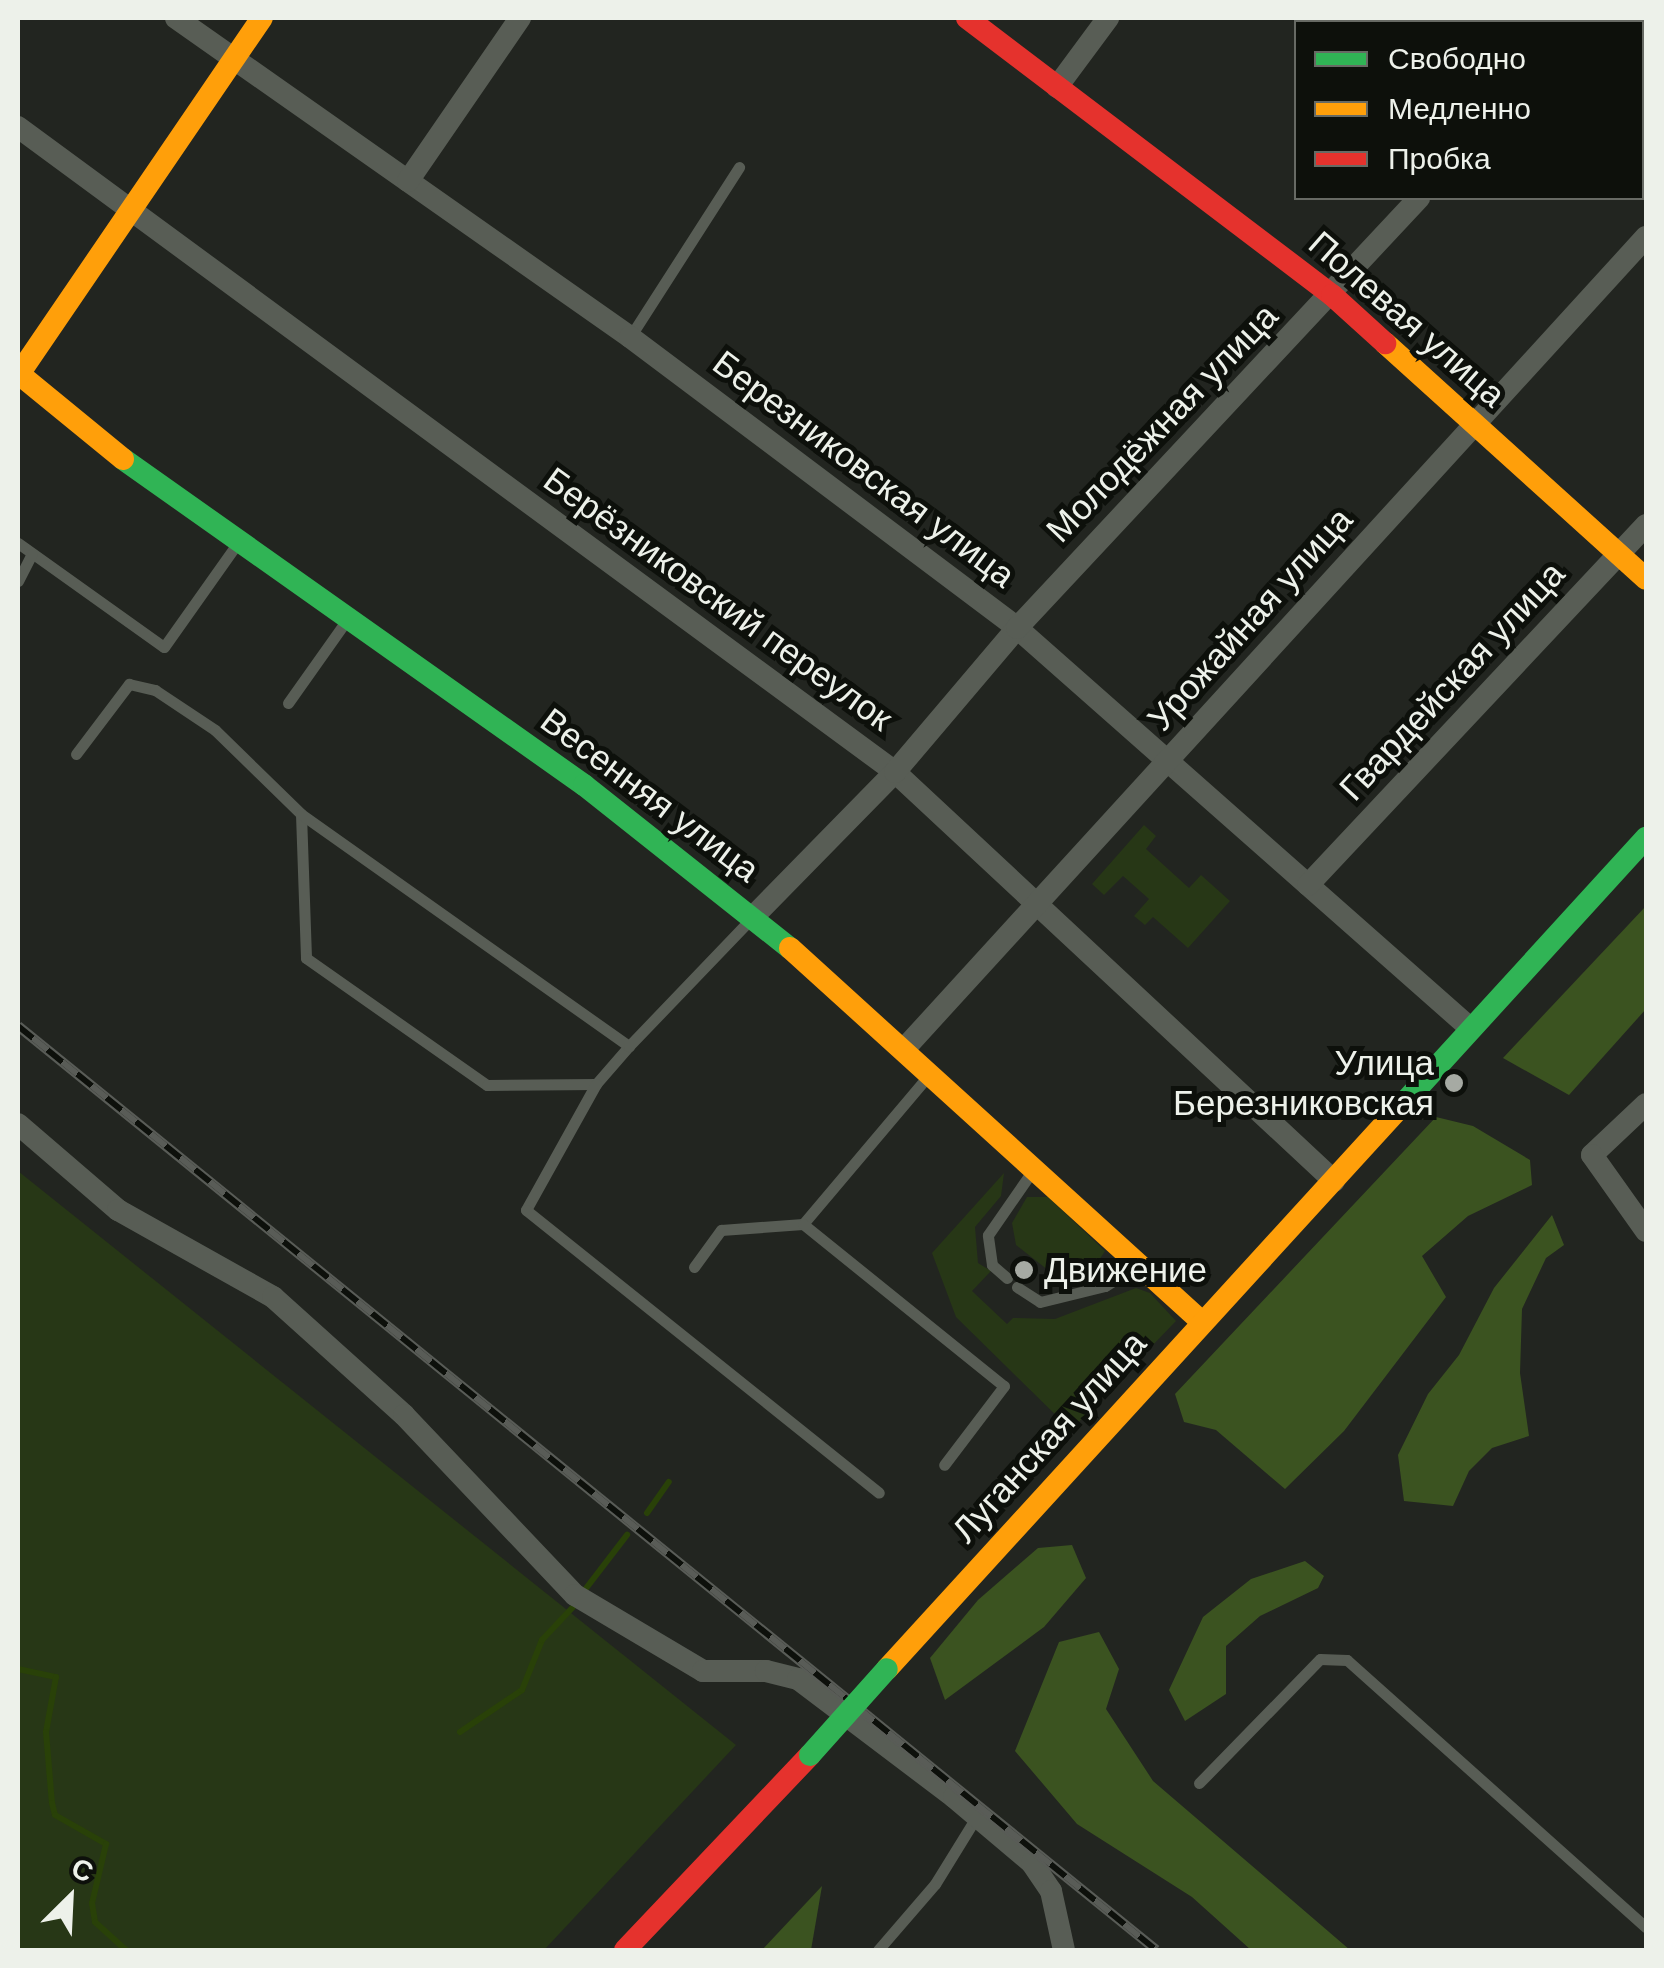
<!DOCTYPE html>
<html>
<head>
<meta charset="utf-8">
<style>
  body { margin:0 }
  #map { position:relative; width:1664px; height:1968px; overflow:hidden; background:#222520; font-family:Arial,sans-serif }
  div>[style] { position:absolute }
  .green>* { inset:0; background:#273716 }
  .forest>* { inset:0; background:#3b5320 }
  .stream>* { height:6px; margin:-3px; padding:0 3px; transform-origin:3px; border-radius:3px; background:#294108 }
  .lane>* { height:11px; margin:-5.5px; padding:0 5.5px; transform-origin:5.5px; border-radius:5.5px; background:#585d55 }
  .street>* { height:22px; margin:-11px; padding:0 11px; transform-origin:11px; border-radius:11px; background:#585d55 }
  .fast>* { height:22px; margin:-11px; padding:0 11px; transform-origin:11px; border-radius:11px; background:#30b455 }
  .slow>* { height:22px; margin:-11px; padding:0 11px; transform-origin:11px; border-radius:11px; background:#ff9f0a }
  .jam>* { height:22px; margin:-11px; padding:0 11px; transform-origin:11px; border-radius:11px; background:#e5322d }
  .rail>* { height:10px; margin-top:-5px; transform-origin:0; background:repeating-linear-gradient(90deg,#0d100b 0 19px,#595c57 0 38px); box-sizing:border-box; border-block:2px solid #595c57 }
  .fast-bridge>* { height:22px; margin:-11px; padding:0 11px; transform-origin:11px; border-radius:11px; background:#30b455 }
  .dots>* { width:28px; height:28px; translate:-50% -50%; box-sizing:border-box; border:5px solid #0d100b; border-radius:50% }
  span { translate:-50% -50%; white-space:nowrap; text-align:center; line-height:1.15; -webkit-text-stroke:10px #0d100b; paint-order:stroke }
  .street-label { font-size:35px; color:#edf1ea }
  .poi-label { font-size:35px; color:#edf1ea }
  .right { translate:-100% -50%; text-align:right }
  .left { translate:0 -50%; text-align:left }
  .frame { position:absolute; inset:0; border:20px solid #edf1ea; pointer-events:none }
  .legend { position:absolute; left:1294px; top:20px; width:350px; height:180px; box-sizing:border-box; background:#0d100b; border:2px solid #676a64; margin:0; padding:12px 18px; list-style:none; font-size:30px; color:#edf1ea }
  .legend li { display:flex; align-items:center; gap:20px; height:50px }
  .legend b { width:50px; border:2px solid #676a64 }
  .north { position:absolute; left:20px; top:1848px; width:100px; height:100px; -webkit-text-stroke:8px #0d100b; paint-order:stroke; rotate:24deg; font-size:28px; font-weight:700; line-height:40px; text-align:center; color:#edf1ea }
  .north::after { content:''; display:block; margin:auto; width:35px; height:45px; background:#edf1ea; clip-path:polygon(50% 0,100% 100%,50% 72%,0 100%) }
</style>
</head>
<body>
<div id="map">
  <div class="green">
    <div style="clip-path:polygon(1144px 825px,1156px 836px,1146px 849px,1189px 888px,1201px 875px,1230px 901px,1188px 948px,1153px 917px,1145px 925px,1134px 916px,1149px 899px,1123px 876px,1104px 895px,1092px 884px)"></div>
    <div style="clip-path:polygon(18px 1171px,736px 1745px,544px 1950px,18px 1950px)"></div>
    <div style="clip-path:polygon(1004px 1173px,1001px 1196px,975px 1227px,978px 1263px,991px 1271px,972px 1291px,1007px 1324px,1013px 1318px,1055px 1319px,1136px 1288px,1150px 1293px,1176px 1321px,1071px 1430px,956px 1317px,932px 1253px)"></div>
    <div style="clip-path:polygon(1027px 1197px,1048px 1197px,1105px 1251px,1087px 1279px,1067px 1285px,1016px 1245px,1012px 1223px)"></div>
  </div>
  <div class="forest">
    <div style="clip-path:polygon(1646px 906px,1646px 1009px,1569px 1095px,1503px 1058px)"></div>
    <div style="clip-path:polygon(1436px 1117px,1473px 1126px,1530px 1160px,1532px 1185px,1468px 1216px,1422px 1256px,1446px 1297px,1344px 1431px,1285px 1489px,1216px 1430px,1184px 1422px,1175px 1394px)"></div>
    <div style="clip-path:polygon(1552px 1215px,1564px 1245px,1546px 1258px,1522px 1309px,1520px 1373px,1529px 1436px,1492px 1448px,1469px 1471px,1453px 1506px,1404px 1501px,1398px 1455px,1428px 1394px,1459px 1355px,1494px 1288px)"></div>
    <div style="clip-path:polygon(1072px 1545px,1086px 1578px,1044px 1627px,945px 1700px,930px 1658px,978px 1600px,1038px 1548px)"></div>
    <div style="clip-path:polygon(1305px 1561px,1324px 1576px,1318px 1588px,1260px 1616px,1226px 1646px,1226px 1694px,1185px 1721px,1169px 1690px,1203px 1617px,1251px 1579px)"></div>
    <div style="clip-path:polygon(1099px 1632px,1119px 1669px,1106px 1709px,1153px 1781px,1350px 1950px,1251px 1950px,1192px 1897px,1077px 1824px,1015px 1751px,1059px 1642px)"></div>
    <div style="clip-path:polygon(822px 1886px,811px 1950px,762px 1950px)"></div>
  </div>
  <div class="stream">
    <div style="left:647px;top:1513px;width:38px;rotate:-55deg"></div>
    <div style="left:584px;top:1591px;width:71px;rotate:-52.5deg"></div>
    <div style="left:18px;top:1669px;width:39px;rotate:12deg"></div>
    <div style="left:56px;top:1677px;width:56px;rotate:100.3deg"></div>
    <div style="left:46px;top:1732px;width:71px;rotate:85.2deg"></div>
    <div style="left:52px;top:1803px;width:12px;rotate:76deg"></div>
    <div style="left:55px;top:1815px;width:59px;rotate:29.6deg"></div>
    <div style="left:106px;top:1844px;width:61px;rotate:103.3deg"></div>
    <div style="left:92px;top:1903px;width:19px;rotate:81deg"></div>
    <div style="left:95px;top:1922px;width:42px;rotate:42.1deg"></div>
    <div style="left:460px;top:1732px;width:75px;rotate:-34.1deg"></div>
    <div style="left:522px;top:1690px;width:54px;rotate:-68.2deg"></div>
    <div style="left:542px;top:1640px;width:45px;rotate:-46.8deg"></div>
  </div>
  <div class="lane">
    <div style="left:630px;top:337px;width:202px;rotate:-57.3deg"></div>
    <div style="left:18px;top:543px;width:179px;rotate:35.5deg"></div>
    <div style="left:164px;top:647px;width:126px;rotate:-54.7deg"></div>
    <div style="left:18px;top:581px;width:30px;rotate:-63deg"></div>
    <div style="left:288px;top:703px;width:100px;rotate:-54.7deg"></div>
    <div style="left:76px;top:754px;width:88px;rotate:-52.9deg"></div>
    <div style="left:129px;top:684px;width:27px;rotate:13deg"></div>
    <div style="left:155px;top:690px;width:72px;rotate:33.7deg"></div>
    <div style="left:215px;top:730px;width:120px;rotate:44.3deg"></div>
    <div style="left:301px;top:814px;width:144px;rotate:88deg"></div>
    <div style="left:306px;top:958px;width:221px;rotate:35.1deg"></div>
    <div style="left:487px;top:1085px;width:109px;rotate:-0.5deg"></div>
    <div style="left:596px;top:1084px;width:50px;rotate:-49deg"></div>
    <div style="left:301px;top:814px;width:402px;rotate:35.3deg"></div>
    <div style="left:629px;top:1046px;width:173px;rotate:-46.2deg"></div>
    <div style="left:596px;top:1084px;width:144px;rotate:119.1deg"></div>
    <div style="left:526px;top:1210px;width:452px;rotate:38.7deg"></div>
    <div style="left:803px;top:1224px;width:195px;rotate:-49.8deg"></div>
    <div style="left:694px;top:1267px;width:46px;rotate:-53.9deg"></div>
    <div style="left:721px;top:1230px;width:82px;rotate:-4.2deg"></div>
    <div style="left:803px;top:1224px;width:258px;rotate:38.9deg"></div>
    <div style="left:1004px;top:1386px;width:99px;rotate:127.2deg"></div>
    <div style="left:1007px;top:1278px;width:20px;rotate:-139deg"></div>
    <div style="left:992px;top:1265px;width:30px;rotate:-98deg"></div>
    <div style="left:988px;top:1235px;width:79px;rotate:-55.3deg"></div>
    <div style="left:1017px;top:1287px;width:27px;rotate:33deg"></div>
    <div style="left:1040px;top:1302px;width:67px;rotate:-13.8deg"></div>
    <div style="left:1105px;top:1286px;width:36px;rotate:-32deg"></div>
    <div style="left:1199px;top:1783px;width:173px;rotate:-45.7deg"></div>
    <div style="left:1320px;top:1659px;width:27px;rotate:2deg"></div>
    <div style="left:1347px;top:1660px;width:401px;rotate:41.8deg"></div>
    <div style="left:878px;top:1950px;width:87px;rotate:-49.2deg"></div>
    <div style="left:935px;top:1884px;width:80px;rotate:-58.3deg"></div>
  </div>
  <div class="street">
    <div style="left:176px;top:18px;width:555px;rotate:35.09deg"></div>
    <div style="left:630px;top:337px;width:484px;rotate:36.9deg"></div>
    <div style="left:1017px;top:628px;width:604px;rotate:41.44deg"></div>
    <div style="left:1577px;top:22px;width:6px;rotate:-45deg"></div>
    <div style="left:1057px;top:87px;width:86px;rotate:-53.5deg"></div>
    <div style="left:18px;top:127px;width:1089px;rotate:36.33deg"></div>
    <div style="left:895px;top:772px;width:600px;rotate:42.97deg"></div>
    <div style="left:408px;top:181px;width:198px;rotate:-55.5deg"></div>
    <div style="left:1308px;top:885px;width:494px;rotate:-46.8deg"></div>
    <div style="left:753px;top:917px;width:203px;rotate:-45.6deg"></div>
    <div style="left:895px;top:772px;width:189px;rotate:-49.7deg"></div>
    <div style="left:1017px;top:628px;width:589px;rotate:-46.93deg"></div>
    <div style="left:906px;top:1047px;width:1097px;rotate:-47.59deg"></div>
    <div style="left:1646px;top:1104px;width:74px;rotate:136.6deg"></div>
    <div style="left:1592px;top:1155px;width:93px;rotate:54.6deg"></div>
    <div style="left:18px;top:1124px;width:132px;rotate:40.7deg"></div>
    <div style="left:118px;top:1210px;width:178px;rotate:29.3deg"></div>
    <div style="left:273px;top:1297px;width:176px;rotate:42deg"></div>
    <div style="left:404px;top:1415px;width:248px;rotate:46.5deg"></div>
    <div style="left:575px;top:1595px;width:149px;rotate:30.7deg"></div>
    <div style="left:703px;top:1671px;width:63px"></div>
    <div style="left:766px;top:1671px;width:33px;rotate:14deg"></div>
    <div style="left:798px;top:1679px;width:196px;rotate:37.1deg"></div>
    <div style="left:954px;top:1797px;width:102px;rotate:40.2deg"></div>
    <div style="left:1032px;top:1863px;width:34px;rotate:56deg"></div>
    <div style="left:1051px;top:1891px;width:60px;rotate:77.6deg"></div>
  </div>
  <div class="fast">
    <div style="left:123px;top:459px;width:565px;rotate:35.27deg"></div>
    <div style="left:584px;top:785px;width:263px;rotate:38.4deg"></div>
    <div style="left:1402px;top:1105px;width:362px;rotate:-47.6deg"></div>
  </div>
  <div class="slow">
    <div style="left:1385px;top:343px;width:352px;rotate:42.1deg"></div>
    <div style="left:123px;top:459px;width:134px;rotate:-140.7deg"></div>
    <div style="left:19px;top:374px;width:431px;rotate:-55.7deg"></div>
    <div style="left:790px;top:948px;width:555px;rotate:42.23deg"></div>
    <div style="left:887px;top:1669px;width:764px;rotate:-47.6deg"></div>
  </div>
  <div class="jam">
    <div style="left:967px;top:18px;width:458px;rotate:37.2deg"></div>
    <div style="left:1332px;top:295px;width:72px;rotate:42.2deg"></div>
    <div style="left:625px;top:1950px;width:269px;rotate:-46.5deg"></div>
  </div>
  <div class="rail">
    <div style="left:18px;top:1026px;width:1466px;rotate:39.07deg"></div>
  </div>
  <div class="fast-bridge">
    <div style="left:810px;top:1755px;width:115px;rotate:-48.2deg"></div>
  </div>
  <div class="dots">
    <div style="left:1454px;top:1083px;background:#a6aaa3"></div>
    <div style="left:1024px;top:1270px;background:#a6aaa3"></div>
  </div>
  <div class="street-label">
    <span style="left:1407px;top:319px;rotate:41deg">Полевая улица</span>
    <span style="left:1162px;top:423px;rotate:-46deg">Молодёжная улица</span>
    <span style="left:864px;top:469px;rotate:37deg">Березниковская улица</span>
    <span style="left:718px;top:599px;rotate:36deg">Берёзниковский переулок</span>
    <span style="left:1250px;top:619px;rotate:-48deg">Урожайная улица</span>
    <span style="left:1452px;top:681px;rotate:-47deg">Гвардейская улица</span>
    <span style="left:650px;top:795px;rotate:37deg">Весенняя улица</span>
    <span style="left:1049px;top:1437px;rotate:-48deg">Луганская улица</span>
  </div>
  <div class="poi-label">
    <span class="right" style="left:1434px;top:1083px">Улица<br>Березниковская</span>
    <span class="left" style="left:1044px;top:1270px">Движение</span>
  </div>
  <div class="frame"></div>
  <ul class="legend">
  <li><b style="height:12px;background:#30b455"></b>Свободно</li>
  <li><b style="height:12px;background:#ff9f0a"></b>Медленно</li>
  <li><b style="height:12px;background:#e5322d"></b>Пробка</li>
  </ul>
  <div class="north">С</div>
</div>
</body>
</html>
